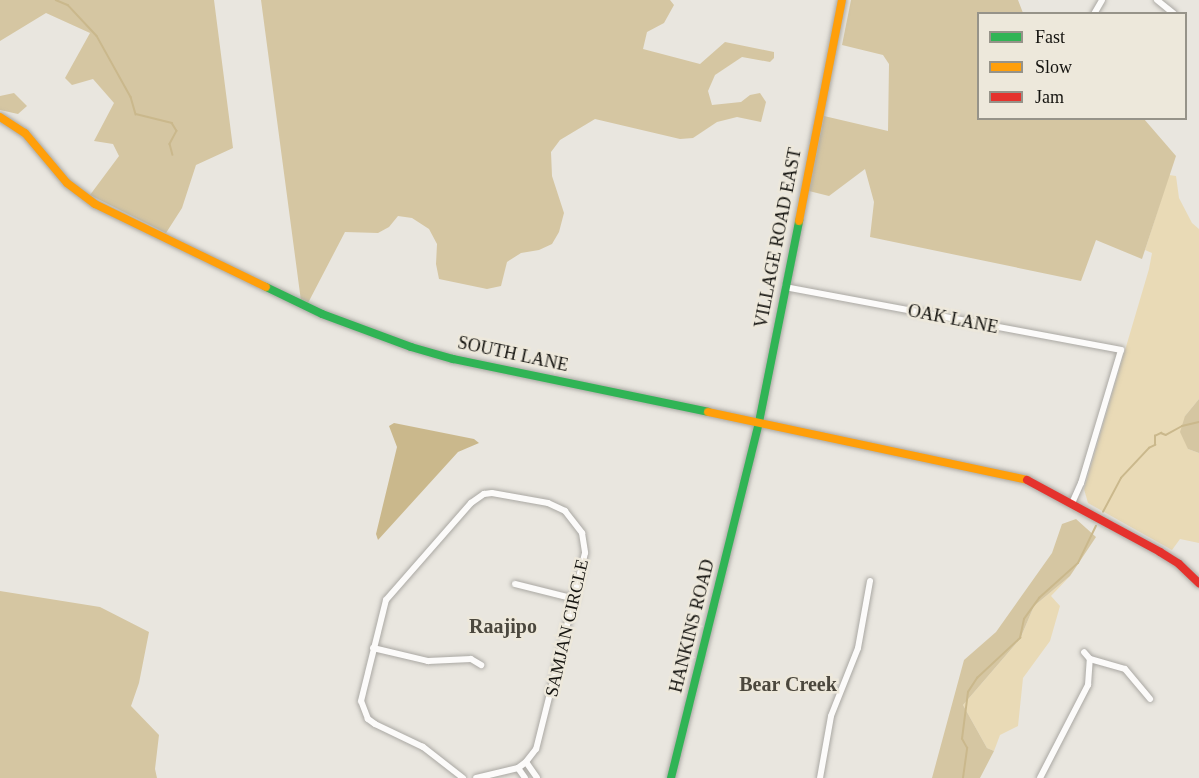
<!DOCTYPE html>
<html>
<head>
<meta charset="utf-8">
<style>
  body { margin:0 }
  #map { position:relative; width:1199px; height:778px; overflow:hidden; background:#e9e6df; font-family:Georgia,serif }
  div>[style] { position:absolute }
  .green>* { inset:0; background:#e9dab6 }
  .forest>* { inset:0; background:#d5c6a2 }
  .water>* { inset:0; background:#cab88c }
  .stream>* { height:1.5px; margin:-0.75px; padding:0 0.75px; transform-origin:0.75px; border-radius:0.75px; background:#cab88c }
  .roads { filter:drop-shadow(0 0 2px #aaa8a3) drop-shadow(0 0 2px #aaa8a3) }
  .street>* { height:6px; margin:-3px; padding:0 3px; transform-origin:3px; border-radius:3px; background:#fcfbfa }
  .fast>* { height:8px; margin:-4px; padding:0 4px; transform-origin:4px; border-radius:4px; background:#30b455 }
  .slow>* { height:8px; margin:-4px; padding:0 4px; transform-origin:4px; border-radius:4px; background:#ff9f0a }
  .jam>* { height:8px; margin:-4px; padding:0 4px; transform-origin:4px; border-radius:4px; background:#e5322d }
  span { translate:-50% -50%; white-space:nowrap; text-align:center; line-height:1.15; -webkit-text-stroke:5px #ede8db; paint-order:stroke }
  .street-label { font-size:18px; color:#14130f }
  .neighbourhood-label { font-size:20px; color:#4b473d; font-weight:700 }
  .legend { position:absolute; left:977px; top:12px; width:210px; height:108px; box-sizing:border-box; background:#ede8db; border:2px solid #969389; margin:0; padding:8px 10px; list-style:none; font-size:18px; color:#14130f }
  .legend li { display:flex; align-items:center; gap:12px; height:30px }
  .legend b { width:30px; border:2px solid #969389 }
</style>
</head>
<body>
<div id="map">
  <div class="green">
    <div style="clip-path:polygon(1169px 175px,1176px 176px,1179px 198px,1192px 223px,1199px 229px,1199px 399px,1185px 416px,1188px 449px,1199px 453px,1199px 543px,1180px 539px,1172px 550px,1088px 503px,1084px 489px,1149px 269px,1152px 253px,1145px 250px)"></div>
    <div style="clip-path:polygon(1070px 576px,1051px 596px,1060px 606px,1050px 641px,1023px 678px,1018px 726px,1000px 735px,994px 751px,987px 748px,963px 705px,1020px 639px,1034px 606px)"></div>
  </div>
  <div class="forest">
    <div style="clip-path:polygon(0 0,214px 0,233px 148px,196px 165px,182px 208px,166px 233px,90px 195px,119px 156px,113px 144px,94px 141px,114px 103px,93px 79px,72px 85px,65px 78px,90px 33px,46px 13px,0 41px)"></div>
    <div style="clip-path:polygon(261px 0,670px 0,674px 5px,664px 23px,647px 32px,643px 49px,700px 64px,725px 42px,774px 52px,774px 58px,770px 62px,742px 57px,715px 75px,708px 91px,712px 105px,741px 102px,750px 95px,760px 93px,766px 102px,761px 122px,737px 117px,717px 122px,693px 138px,680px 139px,595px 119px,560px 140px,551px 152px,552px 176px,564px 213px,559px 232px,552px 244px,539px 250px,521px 253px,507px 262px,501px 286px,487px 289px,439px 279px,436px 264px,437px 244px,429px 229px,412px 218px,398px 216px,389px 227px,378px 233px,345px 232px,308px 303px,301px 301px)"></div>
    <div style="clip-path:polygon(851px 0,1018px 0,1023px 13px,978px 14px,978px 118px,1144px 119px,1176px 156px,1142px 259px,1096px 240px,1081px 281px,870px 237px,874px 202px,865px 169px,829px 196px,809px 191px,824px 116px,888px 131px,889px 64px,883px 55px,842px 45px)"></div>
    <div style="clip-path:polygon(14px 93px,27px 106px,18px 114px,0 110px,0 96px)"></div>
    <div style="clip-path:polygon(1199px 399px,1199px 453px,1188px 449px,1180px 432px,1185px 416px)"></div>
    <div style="clip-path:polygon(1076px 519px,1096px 537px,1070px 576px,1034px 606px,1020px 639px,963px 705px,987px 748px,994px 751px,980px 778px,932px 778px,964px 660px,996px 632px,1052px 553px,1062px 524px)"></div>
    <div style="clip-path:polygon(0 591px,100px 607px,149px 632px,139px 683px,131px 706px,159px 735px,155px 769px,157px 778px,0 778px)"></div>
  </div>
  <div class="water">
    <div style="clip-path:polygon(394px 423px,474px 439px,479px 443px,458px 452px,378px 540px,376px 534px,397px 447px,389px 426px)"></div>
  </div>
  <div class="stream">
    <div style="left:56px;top:0;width:13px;rotate:23deg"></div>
    <div style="left:68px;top:5px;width:42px;rotate:46.9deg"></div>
    <div style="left:97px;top:36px;width:70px;rotate:60.9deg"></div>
    <div style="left:131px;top:97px;width:18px;rotate:74deg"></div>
    <div style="left:136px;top:114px;width:37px;rotate:14deg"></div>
    <div style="left:172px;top:123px;width:9px;rotate:58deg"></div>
    <div style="left:177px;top:131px;width:15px;rotate:118deg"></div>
    <div style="left:170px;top:144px;width:11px;rotate:75deg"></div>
    <div style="left:1103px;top:512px;width:38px;rotate:-62deg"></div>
    <div style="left:1121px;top:478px;width:41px;rotate:-47deg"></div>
    <div style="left:1149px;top:448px;width:7px;rotate:-27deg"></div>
    <div style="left:1155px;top:445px;width:9px;rotate:-90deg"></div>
    <div style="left:1155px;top:436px;width:7px;rotate:-27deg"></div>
    <div style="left:1161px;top:433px;width:5px;rotate:22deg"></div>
    <div style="left:1166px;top:435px;width:18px;rotate:-29deg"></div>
    <div style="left:1182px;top:426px;width:17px;rotate:-13deg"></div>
    <div style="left:963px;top:778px;width:30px;rotate:-82deg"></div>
    <div style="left:967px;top:748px;width:10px;rotate:-119deg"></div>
    <div style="left:962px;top:739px;width:47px;rotate:-82.7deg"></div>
    <div style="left:968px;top:692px;width:17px;rotate:-57deg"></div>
    <div style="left:977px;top:678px;width:59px;rotate:-42.9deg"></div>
    <div style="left:1020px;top:638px;width:19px;rotate:-78deg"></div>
    <div style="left:1024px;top:619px;width:26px;rotate:-54deg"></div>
    <div style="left:1039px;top:598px;width:52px;rotate:-41.9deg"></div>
    <div style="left:1078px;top:563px;width:41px;rotate:-64.1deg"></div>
  </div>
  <div class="roads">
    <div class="street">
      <div style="left:1157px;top:0;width:22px;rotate:39deg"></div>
      <div style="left:1094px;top:14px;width:16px;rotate:-60deg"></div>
      <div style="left:785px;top:287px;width:342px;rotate:10.6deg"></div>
      <div style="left:1121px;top:350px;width:139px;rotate:106.7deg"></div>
      <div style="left:1081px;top:483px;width:22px;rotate:114deg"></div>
      <div style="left:515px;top:584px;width:62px;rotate:14deg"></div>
      <div style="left:373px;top:648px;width:57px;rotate:13.3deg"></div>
      <div style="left:428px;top:661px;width:43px;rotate:-2.7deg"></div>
      <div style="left:471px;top:659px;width:12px;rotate:31deg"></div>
      <div style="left:1090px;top:659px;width:36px;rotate:16deg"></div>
      <div style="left:1125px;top:669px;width:39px;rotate:50deg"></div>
      <div style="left:526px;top:762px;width:19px;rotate:55deg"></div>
      <div style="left:518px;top:768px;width:12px;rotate:55deg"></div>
      <div style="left:463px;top:778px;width:51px;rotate:-142.2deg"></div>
      <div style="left:423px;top:747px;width:53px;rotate:-154.4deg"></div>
      <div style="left:375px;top:724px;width:9px;rotate:-144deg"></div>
      <div style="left:368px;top:719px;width:19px;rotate:-111deg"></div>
      <div style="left:361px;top:701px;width:104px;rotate:-76.1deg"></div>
      <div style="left:386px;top:600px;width:129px;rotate:-48.8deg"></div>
      <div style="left:471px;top:503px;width:16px;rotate:-35deg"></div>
      <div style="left:484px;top:494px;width:8px;rotate:-7deg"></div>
      <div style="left:492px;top:493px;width:57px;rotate:10.1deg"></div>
      <div style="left:548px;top:503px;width:19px;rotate:25deg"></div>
      <div style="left:565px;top:511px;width:28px;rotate:52deg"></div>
      <div style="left:582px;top:533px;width:20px;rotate:81deg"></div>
      <div style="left:585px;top:553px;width:202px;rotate:104deg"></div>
      <div style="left:536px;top:749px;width:16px;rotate:128deg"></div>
      <div style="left:526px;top:762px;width:10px;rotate:143deg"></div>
      <div style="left:518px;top:768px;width:43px;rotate:166.6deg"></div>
      <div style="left:820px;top:778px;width:63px;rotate:-79.9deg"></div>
      <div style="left:831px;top:716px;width:73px;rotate:-68.3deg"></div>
      <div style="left:858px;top:648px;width:68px;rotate:-79.8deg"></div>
      <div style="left:1040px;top:778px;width:105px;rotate:-62.7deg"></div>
      <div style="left:1088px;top:685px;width:26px;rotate:-86deg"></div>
      <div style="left:1090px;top:659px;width:9px;rotate:-131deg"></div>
    </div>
    <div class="fast">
      <div style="left:266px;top:287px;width:62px;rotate:25.7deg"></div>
      <div style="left:322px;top:314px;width:95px;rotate:20.3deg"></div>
      <div style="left:411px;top:347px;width:44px;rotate:15.9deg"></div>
      <div style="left:453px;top:359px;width:260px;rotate:11.7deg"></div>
      <div style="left:671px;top:778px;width:367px;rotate:-76.1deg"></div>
      <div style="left:759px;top:422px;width:205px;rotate:-78.7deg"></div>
    </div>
    <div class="slow">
      <div style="left:0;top:117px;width:30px;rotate:33deg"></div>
      <div style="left:25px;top:133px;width:65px;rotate:50deg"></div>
      <div style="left:67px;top:183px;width:35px;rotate:37deg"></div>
      <div style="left:95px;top:204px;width:190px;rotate:25.9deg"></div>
      <div style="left:799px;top:221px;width:225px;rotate:-79deg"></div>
      <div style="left:708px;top:412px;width:326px;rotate:12deg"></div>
    </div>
    <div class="jam">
      <div style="left:1027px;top:480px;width:151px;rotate:28.4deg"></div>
      <div style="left:1160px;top:552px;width:22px;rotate:32deg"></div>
      <div style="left:1179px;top:564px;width:28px;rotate:44deg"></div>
    </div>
  </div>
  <div class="street-label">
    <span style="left:778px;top:238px;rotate:-79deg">VILLAGE ROAD EAST</span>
    <span style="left:953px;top:319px;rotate:11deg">OAK LANE</span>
    <span style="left:513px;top:354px;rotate:12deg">SOUTH LANE</span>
    <span style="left:692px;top:626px;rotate:-76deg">HANKINS ROAD</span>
    <span style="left:567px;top:628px;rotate:-77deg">SAMJAN CIRCLE</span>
  </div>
  <div class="neighbourhood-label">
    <span style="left:503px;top:626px">Raajipo</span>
    <span style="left:788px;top:684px">Bear Creek</span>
  </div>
  <ul class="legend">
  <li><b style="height:8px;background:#30b455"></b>Fast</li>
  <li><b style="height:8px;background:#ff9f0a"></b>Slow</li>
  <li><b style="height:8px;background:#e5322d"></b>Jam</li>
  </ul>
</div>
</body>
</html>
